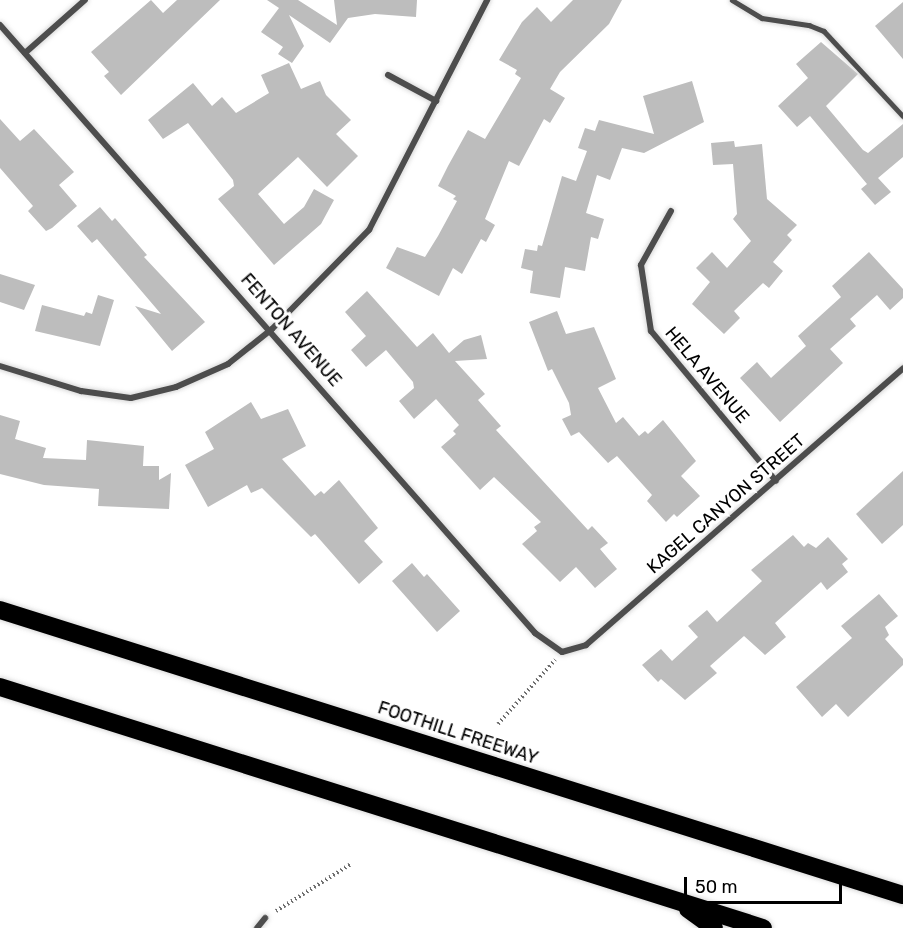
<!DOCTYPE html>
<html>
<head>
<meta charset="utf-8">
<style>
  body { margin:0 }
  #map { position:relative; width:903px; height:928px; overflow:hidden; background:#fff; font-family:Rubik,sans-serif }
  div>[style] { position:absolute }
  .building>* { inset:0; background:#bdbdbd }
  .path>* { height:4px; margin-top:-2px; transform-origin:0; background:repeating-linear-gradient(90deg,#6f6f6f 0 1.5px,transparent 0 4.5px) }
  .roads { filter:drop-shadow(0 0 2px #dbdbdb) drop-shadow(0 0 2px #dbdbdb) }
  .lane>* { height:4.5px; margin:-2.25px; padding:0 2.25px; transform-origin:2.25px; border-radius:2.25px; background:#4d4d4d }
  .street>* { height:6px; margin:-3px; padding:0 3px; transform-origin:3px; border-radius:3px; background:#4d4d4d }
  .highway>* { height:18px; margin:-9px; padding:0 9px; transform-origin:9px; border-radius:9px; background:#000 }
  span { translate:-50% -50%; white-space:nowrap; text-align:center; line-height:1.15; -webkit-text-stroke:6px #fff; paint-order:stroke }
  .street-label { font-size:18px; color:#000 }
  .scale { position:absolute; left:684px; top:877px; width:158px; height:27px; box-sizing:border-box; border:3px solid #000; border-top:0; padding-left:8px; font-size:18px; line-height:21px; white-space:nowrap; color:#000; -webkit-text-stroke:4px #fff; paint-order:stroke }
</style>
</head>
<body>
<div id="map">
  <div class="building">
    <div style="clip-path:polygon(151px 0,163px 13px,177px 0,220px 0,121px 95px,104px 76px,109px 72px,91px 52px)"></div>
    <div style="clip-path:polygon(267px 0,298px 0,337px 25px,334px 0,417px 0,416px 17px,375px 14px,348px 18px,330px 43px,289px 15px,304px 46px,292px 63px,278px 54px,283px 47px,261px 32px,279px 8px)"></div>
    <div style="clip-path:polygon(573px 0,622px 0,609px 24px,560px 72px,550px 89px,565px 98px,550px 123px,544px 119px,519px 166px,509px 161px,485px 219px,495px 225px,486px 242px,481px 239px,462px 274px,453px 268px,439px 296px,386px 268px,397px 247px,425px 257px,438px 236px,457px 201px,453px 199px,456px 196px,438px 186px,448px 166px,468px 130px,485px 139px,521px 78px,515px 74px,517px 70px,499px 60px,522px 22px,537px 7px,551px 22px)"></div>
    <div style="clip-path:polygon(903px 2px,903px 59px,875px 26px)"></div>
    <div style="clip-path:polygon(821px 42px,858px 74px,826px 106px,863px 150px,868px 153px,903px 124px,903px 157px,878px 178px,891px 192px,875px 205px,861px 189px,867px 184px,810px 116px,797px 127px,778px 106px,808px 78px,796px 64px)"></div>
    <div style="clip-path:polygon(289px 63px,301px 89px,320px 81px,326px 95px,351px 120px,336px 134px,358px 156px,327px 187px,298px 157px,258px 194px,284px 224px,304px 207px,314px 189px,334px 200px,321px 224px,274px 265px,218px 199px,234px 186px,233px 180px,188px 123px,163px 139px,148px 120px,193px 83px,212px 106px,222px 97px,236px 113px,269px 93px,261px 75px)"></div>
    <div style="clip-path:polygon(692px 81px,704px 122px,644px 153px,622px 148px,610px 180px,597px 175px,586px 213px,604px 219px,598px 239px,591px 237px,585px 271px,565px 267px,560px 298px,530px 293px,533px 271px,521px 268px,525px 249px,537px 251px,538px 245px,542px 246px,562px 176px,576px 181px,587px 151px,578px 148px,585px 128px,595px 131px,599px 120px,654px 134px,643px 96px)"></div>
    <div style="clip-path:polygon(0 119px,20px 141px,34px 129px,74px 172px,59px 185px,77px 206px,52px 228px,46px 231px,28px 211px,33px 206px,0 168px)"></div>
    <div style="clip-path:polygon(734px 141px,735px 147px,762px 144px,767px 199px,797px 225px,787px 235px,792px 240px,773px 262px,783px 271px,769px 288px,763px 283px,734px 311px,740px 318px,724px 334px,692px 304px,710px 282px,696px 268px,712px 252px,727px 268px,751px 241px,733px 219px,737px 214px,733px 164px,713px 165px,711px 143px)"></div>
    <div style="clip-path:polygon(100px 207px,112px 221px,115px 218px,147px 255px,144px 257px,205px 322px,172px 351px,135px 306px,161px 314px,97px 239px,92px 243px,77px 226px)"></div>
    <div style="clip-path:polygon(869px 252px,903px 289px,903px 298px,890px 310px,877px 295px,850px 319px,856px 326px,830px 349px,843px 363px,780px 422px,740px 378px,757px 362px,771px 378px,806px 346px,798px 336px,841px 297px,832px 286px)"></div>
    <div style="clip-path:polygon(0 274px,35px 285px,24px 310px,0 302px)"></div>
    <div style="clip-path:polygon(367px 291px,417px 347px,433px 333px,449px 353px,464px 340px,481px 335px,487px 359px,455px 361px,485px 394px,478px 400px,501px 426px,496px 430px,588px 530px,592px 526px,608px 543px,600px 549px,617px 569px,595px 588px,576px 567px,560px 582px,522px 544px,537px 531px,534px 527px,541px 522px,494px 477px,480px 490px,441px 447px,456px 434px,453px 431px,459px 425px,436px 399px,414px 419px,399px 401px,414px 388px,413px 382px,386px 350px,366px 367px,351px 350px,366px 336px,345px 312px)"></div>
    <div style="clip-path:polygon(98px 295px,114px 300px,100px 346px,35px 331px,42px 305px,84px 316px,86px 312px,92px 314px)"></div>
    <div style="clip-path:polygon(557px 311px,566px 334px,594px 327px,616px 379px,598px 388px,616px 423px,623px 417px,639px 436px,645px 431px,648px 434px,663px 420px,696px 461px,681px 476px,700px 496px,677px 517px,674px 514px,666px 522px,647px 501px,652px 495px,617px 456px,608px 463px,579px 432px,571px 436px,562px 419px,571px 415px,569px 403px,552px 369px,548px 371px,529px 322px)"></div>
    <div style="clip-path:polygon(251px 402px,261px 419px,288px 409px,306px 446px,282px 459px,315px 496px,321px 491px,324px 494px,339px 480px,378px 528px,364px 541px,383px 562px,359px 584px,315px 534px,311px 537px,262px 488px,251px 493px,247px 485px,208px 507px,185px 465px,214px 449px,205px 432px)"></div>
    <div style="clip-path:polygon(0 415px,20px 421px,15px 439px,46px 448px,43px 458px,86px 460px,87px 440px,144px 446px,143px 466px,159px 466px,159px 480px,171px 473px,169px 509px,98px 506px,99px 489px,44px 485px,0 474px)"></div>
    <div style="clip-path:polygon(903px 471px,903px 525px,882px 544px,856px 514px)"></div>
    <div style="clip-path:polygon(793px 535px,804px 547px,808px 543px,816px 548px,828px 537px,848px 559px,842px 564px,848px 572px,827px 590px,821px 582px,775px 623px,786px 637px,765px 655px,744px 636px,710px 666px,717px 673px,685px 700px,661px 679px,658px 682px,642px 665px,661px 649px,672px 661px,698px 637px,688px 626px,707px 610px,717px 622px,762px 581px,751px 570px)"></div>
    <div style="clip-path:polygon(412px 563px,424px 577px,427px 574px,460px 611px,437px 632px,392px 581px)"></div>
    <div style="clip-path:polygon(879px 594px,898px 616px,885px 627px,889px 635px,885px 639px,903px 659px,903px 665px,848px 717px,836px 704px,822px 717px,796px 687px,852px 638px,841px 626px)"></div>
  </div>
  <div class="path">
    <div style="left:498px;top:724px;width:86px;rotate:-48.3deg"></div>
    <div style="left:276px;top:911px;width:89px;rotate:-32.1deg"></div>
  </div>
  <div class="roads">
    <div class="lane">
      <div style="left:732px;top:0;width:35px;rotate:31deg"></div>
      <div style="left:762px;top:18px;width:48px;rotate:8.5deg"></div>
      <div style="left:809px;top:25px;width:16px;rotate:22deg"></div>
      <div style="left:824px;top:31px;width:116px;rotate:47.1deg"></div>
    </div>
    <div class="street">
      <div style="left:0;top:25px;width:810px;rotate:48.65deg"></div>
      <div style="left:535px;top:633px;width:33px;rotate:35deg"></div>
      <div style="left:562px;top:652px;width:25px;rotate:-16deg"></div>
      <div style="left:586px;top:645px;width:421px;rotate:-41.1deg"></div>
      <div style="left:25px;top:53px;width:80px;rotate:-41.5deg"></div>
      <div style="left:388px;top:75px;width:55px;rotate:28.4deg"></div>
      <div style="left:671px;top:211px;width:62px;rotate:119.1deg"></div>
      <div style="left:641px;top:265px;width:67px;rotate:81.4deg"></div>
      <div style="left:651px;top:331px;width:195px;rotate:50.2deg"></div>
      <div style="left:0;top:366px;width:85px;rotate:17.2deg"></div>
      <div style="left:81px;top:391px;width:50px;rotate:8deg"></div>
      <div style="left:131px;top:398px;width:46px;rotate:-13.7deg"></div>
      <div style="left:176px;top:387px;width:57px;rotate:-23.9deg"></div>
      <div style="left:228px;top:364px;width:56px;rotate:-38.5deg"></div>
      <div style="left:272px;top:329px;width:139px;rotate:-45.6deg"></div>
      <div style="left:369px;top:230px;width:259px;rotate:-62.8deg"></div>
      <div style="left:257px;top:928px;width:13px;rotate:-51deg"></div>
    </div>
    <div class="highway">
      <div style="left:0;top:610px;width:947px;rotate:17.52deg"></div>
      <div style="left:0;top:687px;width:800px;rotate:17.53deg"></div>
      <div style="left:688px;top:909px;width:32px;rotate:36deg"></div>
    </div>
  </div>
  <div class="street-label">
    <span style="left:291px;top:330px;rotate:49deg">FENTON AVENUE</span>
    <span style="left:707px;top:375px;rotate:50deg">HELA AVENUE</span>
    <span style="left:726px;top:504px;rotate:-41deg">KAGEL CANYON STREET</span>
    <span style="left:458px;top:733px;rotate:18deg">FOOTHILL FREEWAY</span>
  </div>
  <div class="scale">50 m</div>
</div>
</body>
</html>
